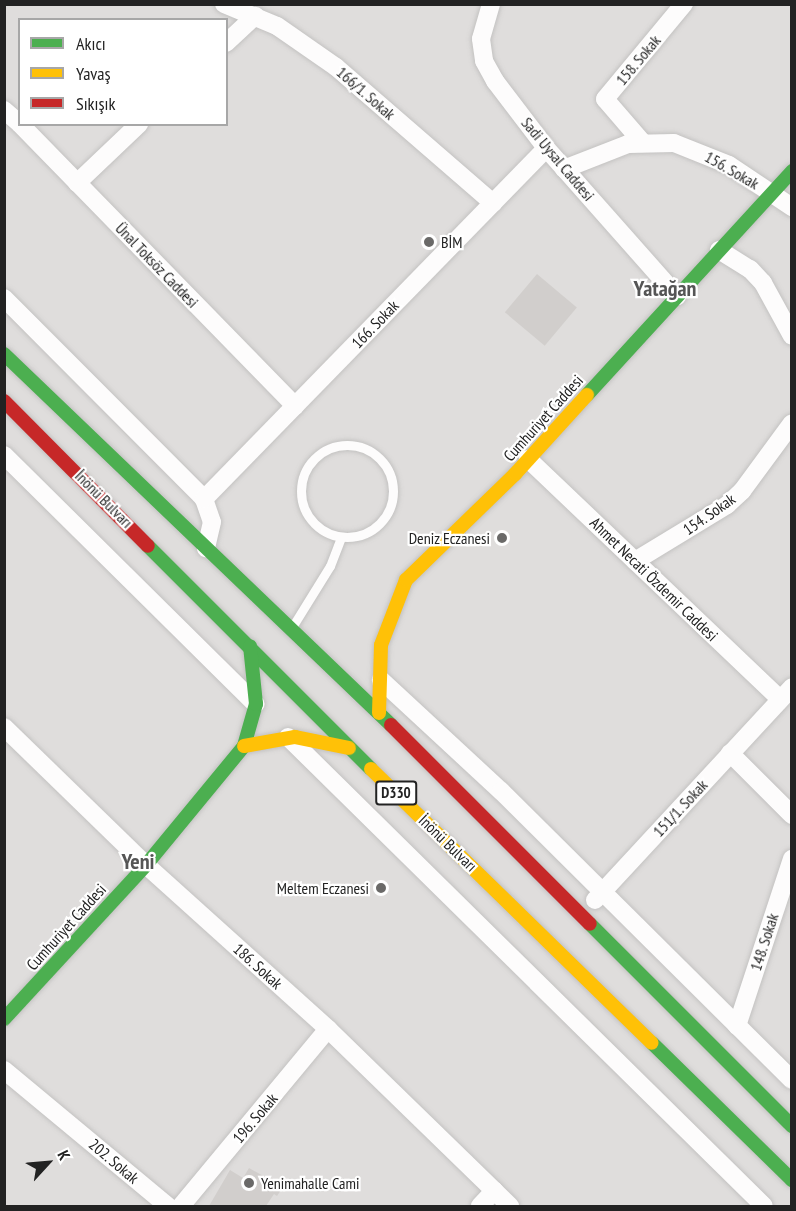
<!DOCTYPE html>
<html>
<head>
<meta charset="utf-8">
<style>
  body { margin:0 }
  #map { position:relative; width:796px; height:1211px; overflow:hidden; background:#f0edeb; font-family:"PT Sans Narrow",sans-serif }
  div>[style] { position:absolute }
  .residential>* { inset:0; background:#dfdddc }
  .building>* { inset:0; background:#d1cecc; transform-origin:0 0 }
  .roads { filter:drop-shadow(0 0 2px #c3c2c1) drop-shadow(0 0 2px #c3c2c1) }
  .lane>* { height:9px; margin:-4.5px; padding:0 4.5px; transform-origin:4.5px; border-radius:4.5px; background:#fdfcfc }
  .lane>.ring { margin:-4.5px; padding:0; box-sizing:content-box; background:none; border:9px solid #fdfcfc; border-radius:50% }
  .street>* { height:18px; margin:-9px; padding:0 9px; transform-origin:9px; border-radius:9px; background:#fdfcfc }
  .fast>* { height:14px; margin:-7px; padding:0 7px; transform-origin:7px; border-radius:7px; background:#4caf50 }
  .slow>* { height:14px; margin:-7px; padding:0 7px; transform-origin:7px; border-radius:7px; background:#ffc107 }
  .jam>* { height:14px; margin:-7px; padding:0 7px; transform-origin:7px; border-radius:7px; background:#c62828 }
  .dots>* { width:16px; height:16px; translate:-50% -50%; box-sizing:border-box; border:3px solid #fff; border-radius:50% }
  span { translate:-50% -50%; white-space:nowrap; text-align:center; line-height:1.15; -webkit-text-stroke:4.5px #fff; paint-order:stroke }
  .shield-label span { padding:2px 4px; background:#fff; border:2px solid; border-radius:4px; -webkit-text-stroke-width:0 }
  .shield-label { font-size:15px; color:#222; font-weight:700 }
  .street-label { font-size:16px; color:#222 }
  .poi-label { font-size:16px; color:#222 }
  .left { translate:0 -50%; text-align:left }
  .right { translate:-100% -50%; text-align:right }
  .district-label { font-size:22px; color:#555; font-weight:700 }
  .frame { position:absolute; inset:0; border:6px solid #222; pointer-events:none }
  .legend { position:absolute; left:18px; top:18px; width:210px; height:108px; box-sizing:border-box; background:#fff; border:2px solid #a7a7a7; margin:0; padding:8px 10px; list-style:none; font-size:18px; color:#222 }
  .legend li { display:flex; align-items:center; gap:12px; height:30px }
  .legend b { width:30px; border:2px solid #a7a7a7 }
  .north { position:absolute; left:18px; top:1133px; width:60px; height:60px; -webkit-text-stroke:4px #fff; paint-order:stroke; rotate:64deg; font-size:16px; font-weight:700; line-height:24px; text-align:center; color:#222 }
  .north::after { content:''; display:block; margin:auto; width:21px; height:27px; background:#222; clip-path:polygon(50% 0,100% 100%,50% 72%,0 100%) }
</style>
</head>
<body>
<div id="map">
  <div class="residential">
    <div style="clip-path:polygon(evenodd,5px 5px,791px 5px,791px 1206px,5px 1206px,5px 5px,20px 20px,226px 20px,226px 124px,20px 124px,20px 20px)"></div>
  </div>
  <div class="building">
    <div style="left:537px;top:274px;width:52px;height:50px;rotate:40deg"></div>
    <div style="clip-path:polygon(249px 1168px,283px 1187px,277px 1196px,274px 1194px,266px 1206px,209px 1206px,230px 1170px,243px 1178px)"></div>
  </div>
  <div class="roads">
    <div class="lane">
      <div class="ring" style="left:301px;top:445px;width:83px;height:83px"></div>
      <div style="left:294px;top:624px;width:68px;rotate:-58.2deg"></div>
      <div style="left:330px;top:566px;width:31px;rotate:-69deg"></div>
    </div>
    <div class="street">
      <div style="left:224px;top:4px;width:57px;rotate:22.5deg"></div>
      <div style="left:277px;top:26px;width:72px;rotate:34.8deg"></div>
      <div style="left:336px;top:67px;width:208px;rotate:40.9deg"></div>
      <div style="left:491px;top:4px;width:36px;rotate:106deg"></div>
      <div style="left:481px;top:39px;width:22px;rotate:82deg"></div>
      <div style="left:484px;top:61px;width:23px;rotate:61deg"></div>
      <div style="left:495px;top:81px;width:84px;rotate:52.7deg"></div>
      <div style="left:546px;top:148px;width:198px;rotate:48.5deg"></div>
      <div style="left:226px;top:43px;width:40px;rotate:-43deg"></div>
      <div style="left:4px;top:110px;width:21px;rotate:41deg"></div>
      <div style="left:20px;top:124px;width:394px;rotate:45.7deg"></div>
      <div style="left:643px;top:143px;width:58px;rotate:-130.8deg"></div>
      <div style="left:605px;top:99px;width:124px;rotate:-50.3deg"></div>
      <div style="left:564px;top:169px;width:69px;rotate:-21.3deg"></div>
      <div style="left:628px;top:144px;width:46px;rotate:-1.2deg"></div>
      <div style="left:674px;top:143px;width:59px;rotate:21.8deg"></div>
      <div style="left:729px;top:165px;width:76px;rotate:33.7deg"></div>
      <div style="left:77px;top:183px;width:86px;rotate:-43.6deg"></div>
      <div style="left:719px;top:250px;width:36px;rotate:32deg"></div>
      <div style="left:750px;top:269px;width:19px;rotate:47deg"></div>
      <div style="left:763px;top:283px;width:60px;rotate:61.3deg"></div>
      <div style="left:4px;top:298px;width:284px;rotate:45.1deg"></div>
      <div style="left:204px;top:499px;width:24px;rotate:71deg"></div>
      <div style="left:212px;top:522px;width:27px;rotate:103deg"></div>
      <div style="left:4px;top:455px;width:354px;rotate:44.7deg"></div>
      <div style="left:528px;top:459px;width:348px;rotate:43.6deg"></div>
      <div style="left:204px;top:499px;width:490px;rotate:-45.7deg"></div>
      <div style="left:635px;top:561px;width:108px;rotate:-31.3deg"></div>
      <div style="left:727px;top:505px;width:21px;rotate:-43deg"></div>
      <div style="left:742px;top:491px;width:84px;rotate:-53.7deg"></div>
      <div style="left:381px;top:680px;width:163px;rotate:42.8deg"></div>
      <div style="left:501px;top:791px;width:410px;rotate:44.8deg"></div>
      <div style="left:4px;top:727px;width:198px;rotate:44.2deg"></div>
      <div style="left:146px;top:865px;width:245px;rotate:42deg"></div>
      <div style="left:328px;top:1029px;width:254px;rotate:44.2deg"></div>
      <div style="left:288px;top:737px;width:668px;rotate:44.58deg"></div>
      <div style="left:730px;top:753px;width:88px;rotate:45deg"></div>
      <div style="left:595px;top:900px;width:290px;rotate:-47.2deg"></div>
      <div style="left:737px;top:1026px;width:176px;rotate:-71.8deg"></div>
      <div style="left:4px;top:1070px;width:213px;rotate:39.7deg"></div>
      <div style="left:181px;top:1206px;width:230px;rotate:-50.3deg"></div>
      <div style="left:480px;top:1206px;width:21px;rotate:-47deg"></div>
    </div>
    <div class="fast">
      <div style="left:4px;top:354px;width:536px;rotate:43.79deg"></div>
      <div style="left:587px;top:395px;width:304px;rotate:-47.5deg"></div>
      <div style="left:148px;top:546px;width:315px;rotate:45deg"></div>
      <div style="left:590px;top:924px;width:286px;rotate:45deg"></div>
      <div style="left:4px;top:1019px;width:209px;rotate:-47.3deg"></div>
      <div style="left:146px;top:865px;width:154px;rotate:-50.5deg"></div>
      <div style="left:244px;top:746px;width:44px;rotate:-74.1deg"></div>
      <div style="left:256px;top:704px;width:58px;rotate:-95.9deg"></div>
      <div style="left:652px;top:1043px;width:196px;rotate:44.4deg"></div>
    </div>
    <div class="slow">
      <div style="left:379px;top:713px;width:68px;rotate:-88.3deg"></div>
      <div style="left:381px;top:645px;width:70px;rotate:-69deg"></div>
      <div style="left:406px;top:580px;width:152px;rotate:-44.2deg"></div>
      <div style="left:515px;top:474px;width:107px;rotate:-47.7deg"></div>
      <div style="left:244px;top:746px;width:52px;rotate:-10deg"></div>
      <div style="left:295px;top:737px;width:55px;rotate:11.5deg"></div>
      <div style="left:371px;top:769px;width:392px;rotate:44.3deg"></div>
    </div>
    <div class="jam">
      <div style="left:4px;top:401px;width:204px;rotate:45.2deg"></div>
      <div style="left:391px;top:725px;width:281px;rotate:45deg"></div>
    </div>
  </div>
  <div class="dots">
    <div style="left:429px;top:242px;background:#6a6968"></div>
    <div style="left:502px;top:538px;background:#6a6968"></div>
    <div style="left:381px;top:888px;background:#6a6968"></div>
    <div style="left:249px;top:1183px;background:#6a6968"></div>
  </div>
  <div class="shield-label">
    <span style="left:396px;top:793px">D330</span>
  </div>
  <div class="street-label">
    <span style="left:638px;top:60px;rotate:-50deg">158. Sokak</span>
    <span style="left:366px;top:93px;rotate:41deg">166/1. Sokak</span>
    <span style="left:558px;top:159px;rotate:50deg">Sadi Uysal Caddesi</span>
    <span style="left:732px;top:170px;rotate:30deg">156. Sokak</span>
    <span style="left:157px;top:265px;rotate:46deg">Ünal Toksöz Caddesi</span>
    <span style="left:375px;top:324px;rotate:-46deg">166. Sokak</span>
    <span style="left:543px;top:418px;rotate:-48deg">Cumhuriyet Caddesi</span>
    <span style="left:104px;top:499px;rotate:45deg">İnönü Bulvarı</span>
    <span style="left:709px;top:514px;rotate:-35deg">154. Sokak</span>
    <span style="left:654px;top:579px;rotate:44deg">Ahmet Necati Özdemir Caddesi</span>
    <span style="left:680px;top:808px;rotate:-47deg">151/1. Sokak</span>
    <span style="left:448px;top:843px;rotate:44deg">İnönü Bulvarı</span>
    <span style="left:66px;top:927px;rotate:-48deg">Cumhuriyet Caddesi</span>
    <span style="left:764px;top:942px;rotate:-72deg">148. Sokak</span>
    <span style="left:258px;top:966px;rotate:42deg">186. Sokak</span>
    <span style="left:255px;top:1118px;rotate:-50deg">196. Sokak</span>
    <span style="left:114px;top:1161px;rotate:40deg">202. Sokak</span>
  </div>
  <div class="poi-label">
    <span class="left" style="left:441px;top:242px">BİM</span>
    <span class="right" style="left:490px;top:538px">Deniz Eczanesi</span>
    <span class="right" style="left:369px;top:888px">Meltem Eczanesi</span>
    <span class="left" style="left:261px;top:1183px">Yenimahalle Cami</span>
  </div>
  <div class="district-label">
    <span style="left:665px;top:289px">Yatağan</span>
    <span style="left:138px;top:862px">Yeni</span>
  </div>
  <div class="frame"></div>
  <ul class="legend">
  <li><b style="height:8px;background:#4caf50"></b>Akıcı</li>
  <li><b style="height:8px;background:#ffc107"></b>Yavaş</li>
  <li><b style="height:8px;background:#c62828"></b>Sıkışık</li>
  </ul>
  <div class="north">K</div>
</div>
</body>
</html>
